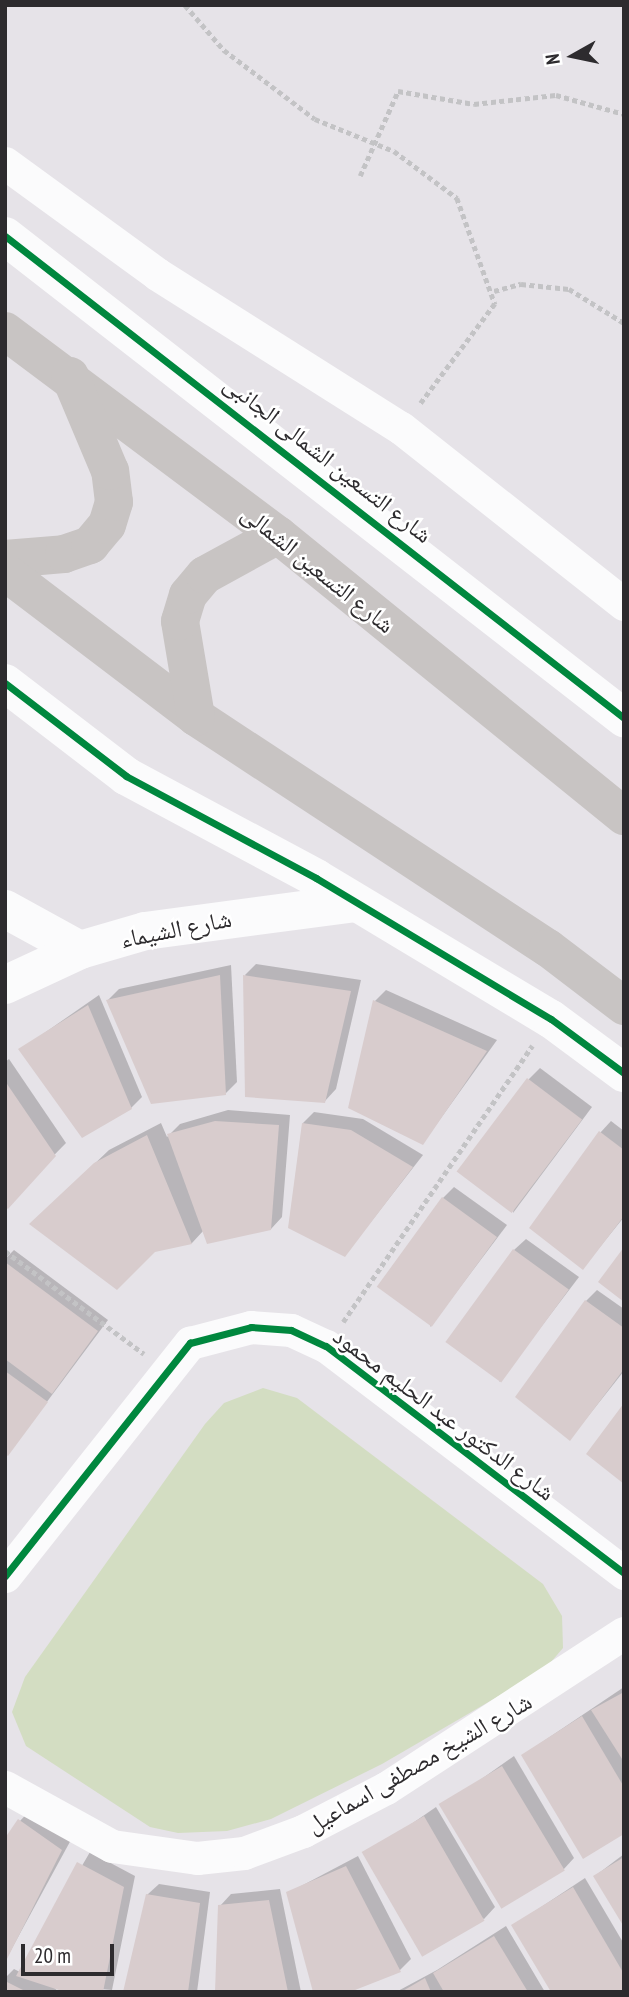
<!DOCTYPE html>
<html>
<head>
<meta charset="utf-8">
<style>
  body { margin:0 }
  #map { position:relative; width:629px; height:1997px; overflow:hidden; background:#e6e3e8; font-family:"PT Sans Narrow","Noto Naskh Arabic",sans-serif }
  div>[style] { position:absolute }
  .green>* { inset:0; background:#d3ddc2 }
  .shadow>* { inset:0; background:#0003 }
  .building>* { inset:0; background:#d8cccd; transform-origin:0 0 }
  .path>* { height:4.5px; margin-top:-2.25px; transform-origin:0; background:repeating-linear-gradient(90deg,#c3c3c5 0 5px,transparent 0 8.5px) }
  .street>* { height:33px; margin:-16.5px; padding:0 16.5px; transform-origin:16.5px; border-radius:16.5px; background:#fbfbfc }
  .secondary>* { height:38px; margin:-19px; padding:0 19px; transform-origin:19px; border-radius:19px; background:#fbfbfc }
  .primary>* { height:38px; margin:-19px; padding:0 19px; transform-origin:19px; border-radius:19px; background:#c8c4c3 }
  .cycleway>* { height:7px; margin:-3.5px; padding:0 3.5px; transform-origin:3.5px; border-radius:3.5px; background:#00873e }
  span { translate:-50% -50%; white-space:nowrap; text-align:center; line-height:1.15; -webkit-text-stroke:5px #fff; paint-order:stroke }
  .street-label { font-size:24px; color:#2d2b2e }
  .frame { position:absolute; inset:0; border:7px solid #2d2b2e; pointer-events:none }
  .north { position:absolute; left:538px; top:21px; width:70px; height:70px; -webkit-text-stroke:5px #fff; paint-order:stroke; rotate:261deg; font-size:19px; font-weight:700; line-height:28px; text-align:center; color:#2d2b2e }
  .north::after { content:''; display:block; margin:auto; width:24px; height:32px; background:#2d2b2e; clip-path:polygon(50% 0,100% 100%,50% 72%,0 100%) }
  .scale { position:absolute; left:21px; top:1944px; width:93px; height:32px; box-sizing:border-box; border:4px solid #2d2b2e; border-top:0; padding-left:9px; font-size:21px; line-height:24px; white-space:nowrap; color:#2d2b2e; -webkit-text-stroke:5px #fff; paint-order:stroke }
</style>
</head>
<body>
<div id="map">
  <div class="green">
    <div style="clip-path:polygon(263px 1388px,297px 1398px,543px 1584px,562px 1616px,563px 1648px,545px 1669px,382px 1764px,271px 1819px,227px 1831px,178px 1833px,150px 1827px,26px 1746px,12px 1712px,25px 1677px,205px 1424px,224px 1403px)"></div>
  </div>
  <div class="shadow">
    <div style="clip-path:polygon(256px 964px,361px 980px,336px 1089px,325px 1101px,245px 975px)"></div>
    <div style="clip-path:polygon(231px 965px,237px 1082px,225px 1094px,108px 1000px,119px 989px)"></div>
    <div style="clip-path:polygon(386px 990px,497px 1040px,423px 1143px,375px 1001px)"></div>
    <div style="clip-path:polygon(99px 995px,142px 1097px,131px 1108px,20px 1050px)"></div>
    <div style="clip-path:polygon(9px 1059px,66px 1143px,5px 1205px,5px 1062px)"></div>
    <div style="clip-path:polygon(540px 1068px,592px 1107px,513px 1213px,529px 1079px)"></div>
    <div style="clip-path:polygon(228px 1110px,290px 1115px,282px 1217px,271px 1229px,204px 1230px,192px 1243px,154px 1250px,45px 1211px,109px 1150px,161px 1123px,167px 1137px,180px 1124px)"></div>
    <div style="clip-path:polygon(314px 1112px,363px 1119px,423px 1155px,345px 1255px,303px 1123px)"></div>
    <div style="clip-path:polygon(611px 1121px,624px 1131px,624px 1217px,583px 1268px,600px 1133px)"></div>
    <div style="clip-path:polygon(454px 1187px,507px 1225px,430px 1327px,443px 1198px)"></div>
    <div style="clip-path:polygon(526px 1239px,579px 1277px,499px 1382px,514px 1250px)"></div>
    <div style="clip-path:polygon(14px 1250px,108px 1320px,8px 1454px,5px 1259px)"></div>
    <div style="clip-path:polygon(597px 1290px,624px 1309px,624px 1371px,570px 1439px,586px 1301px)"></div>
    <div style="clip-path:polygon(624px 1687px,624px 1831px,523px 1755px)"></div>
    <div style="clip-path:polygon(514px 1756px,574px 1858px,563px 1870px,442px 1807px)"></div>
    <div style="clip-path:polygon(436px 1807px,495px 1907px,484px 1919px,365px 1856px)"></div>
    <div style="clip-path:polygon(31px 1809px,72px 1838px,5px 1961px,20px 1821px)"></div>
    <div style="clip-path:polygon(90px 1852px,135px 1876px,112px 1990px,51px 1985px,59px 1992px,5px 1992px,5px 1978px,14px 1969px,20px 1972px)"></div>
    <div style="clip-path:polygon(624px 1854px,624px 1924px,595px 1876px)"></div>
    <div style="clip-path:polygon(358px 1856px,411px 1959px,400px 1970px,345px 1992px,288px 1893px)"></div>
    <div style="clip-path:polygon(585px 1878px,624px 1944px,624px 1992px,514px 1925px)"></div>
    <div style="clip-path:polygon(159px 1884px,210px 1892px,197px 1992px,125px 1992px,147px 1895px)"></div>
    <div style="clip-path:polygon(280px 1889px,301px 1992px,217px 1992px,220px 1906px,231px 1894px)"></div>
    <div style="clip-path:polygon(506px 1926px,545px 1992px,396px 1992px,437px 1970px)"></div>
  </div>
  <div class="building">
    <div style="clip-path:polygon(220px 975px,226px 1095px,151px 1104px,106px 1000px)"></div>
    <div style="clip-path:polygon(243px 975px,351px 991px,325px 1103px,245px 1097px)"></div>
    <div style="clip-path:polygon(373px 1000px,487px 1051px,423px 1145px,348px 1108px)"></div>
    <div style="clip-path:polygon(88px 1005px,132px 1109px,82px 1138px,18px 1049px)"></div>
    <div style="left:527px;top:1078px;width:69px;height:117px;rotate:37deg"></div>
    <div style="clip-path:polygon(5px 1081px,56px 1156px,8px 1209px,5px 1207px)"></div>
    <div style="clip-path:polygon(215px 1121px,279px 1125px,271px 1230px,207px 1244px,167px 1134px)"></div>
    <div style="clip-path:polygon(302px 1123px,351px 1130px,413px 1167px,345px 1257px,288px 1228px)"></div>
    <div style="clip-path:polygon(599px 1131px,624px 1150px,624px 1216px,583px 1270px,529px 1228px)"></div>
    <div style="clip-path:polygon(147px 1135px,192px 1244px,155px 1252px,117px 1290px,29px 1224px,94px 1163px)"></div>
    <div style="left:442px;top:1197px;width:68px;height:111px;rotate:36deg"></div>
    <div style="clip-path:polygon(624px 1247px,624px 1302px,598px 1282px)"></div>
    <div style="left:513px;top:1249px;width:69px;height:115px;rotate:36deg"></div>
    <div style="clip-path:polygon(5px 1262px,98px 1331px,52px 1394px,5px 1359px)"></div>
    <div style="clip-path:polygon(585px 1300px,624px 1328px,624px 1369px,570px 1441px,515px 1397px)"></div>
    <div style="clip-path:polygon(5px 1371px,48px 1402px,8px 1456px,5px 1454px)"></div>
    <div style="clip-path:polygon(624px 1403px,624px 1484px,586px 1454px)"></div>
    <div style="clip-path:polygon(624px 1692px,624px 1762px,591px 1710px)"></div>
    <div style="clip-path:polygon(582px 1716px,624px 1787px,624px 1834px,583px 1859px,521px 1755px)"></div>
    <div style="left:502px;top:1766px;width:122px;height:74px;rotate:59deg"></div>
    <div style="left:424px;top:1816px;width:121px;height:72px;rotate:60deg"></div>
    <div style="clip-path:polygon(18px 1819px,62px 1850px,5px 1963px,5px 1838px)"></div>
    <div style="clip-path:polygon(624px 1857px,624px 1927px,593px 1876px)"></div>
    <div style="clip-path:polygon(77px 1862px,124px 1887px,103px 1992px,65px 1992px,16px 1976px)"></div>
    <div style="clip-path:polygon(346px 1866px,401px 1972px,350px 1992px,313px 1992px,286px 1892px)"></div>
    <div style="clip-path:polygon(573px 1887px,624px 1974px,624px 1992px,551px 1992px,511px 1925px)"></div>
    <div style="clip-path:polygon(146px 1894px,200px 1903px,188px 1992px,123px 1992px)"></div>
    <div style="clip-path:polygon(269px 1900px,288px 1992px,215px 1992px,218px 1905px)"></div>
    <div style="clip-path:polygon(494px 1936px,528px 1992px,444px 1992px,433px 1973px)"></div>
    <div style="clip-path:polygon(425px 1978px,431px 1992px,401px 1992px)"></div>
    <div style="clip-path:polygon(5px 1981px,27px 1992px,5px 1992px)"></div>
  </div>
  <div class="path">
    <div style="left:185px;top:5px;width:60px;rotate:49.1deg"></div>
    <div style="left:224px;top:50px;width:114px;rotate:37.2deg"></div>
    <div style="left:315px;top:119px;width:85px;rotate:22.1deg"></div>
    <div style="left:394px;top:151px;width:79px;rotate:36.7deg"></div>
    <div style="left:457px;top:198px;width:113px;rotate:70.3deg"></div>
    <div style="left:495px;top:304px;width:124px;rotate:126.8deg"></div>
    <div style="left:360px;top:176px;width:93px;rotate:-65.9deg"></div>
    <div style="left:398px;top:91px;width:77px;rotate:9.7deg"></div>
    <div style="left:474px;top:104px;width:82px;rotate:-6.3deg"></div>
    <div style="left:556px;top:95px;width:71px;rotate:15.6deg"></div>
    <div style="left:494px;top:291px;width:28px;rotate:-15deg"></div>
    <div style="left:521px;top:284px;width:48px;rotate:5.9deg"></div>
    <div style="left:569px;top:289px;width:65px;rotate:31.7deg"></div>
    <div style="left:5px;top:1251px;width:173px;rotate:36.5deg"></div>
    <div style="left:343px;top:1322px;width:335px;rotate:-55.6deg"></div>
  </div>
  <div class="street">
    <div style="left:5px;top:163px;width:188px;rotate:36.1deg"></div>
    <div style="left:157px;top:274px;width:289px;rotate:32.3deg"></div>
    <div style="left:401px;top:428px;width:284px;rotate:38.3deg"></div>
    <div style="left:5px;top:1576px;width:298px;rotate:-51.6deg"></div>
    <div style="left:190px;top:1343px;width:63px;rotate:-14.7deg"></div>
    <div style="left:251px;top:1327px;width:40px;rotate:4.3deg"></div>
    <div style="left:291px;top:1330px;width:38px;rotate:25deg"></div>
    <div style="left:326px;top:1346px;width:375px;rotate:37.3deg"></div>
    <div style="left:5px;top:1787px;width:122px;rotate:28.9deg"></div>
    <div style="left:112px;top:1846px;width:86px;rotate:8deg"></div>
    <div style="left:197px;top:1858px;width:47px;rotate:-6.1deg"></div>
    <div style="left:244px;top:1853px;width:63px;rotate:-20.4deg"></div>
    <div style="left:303px;top:1831px;width:93px;rotate:-27.4deg"></div>
    <div style="left:386px;top:1788px;width:284px;rotate:-33.1deg"></div>
  </div>
  <div class="secondary">
    <div style="left:5px;top:236px;width:785px;rotate:37.91deg"></div>
    <div style="left:5px;top:683px;width:153px;rotate:37.5deg"></div>
    <div style="left:126px;top:776px;width:216px;rotate:28.2deg"></div>
    <div style="left:316px;top:878px;width:274px;rotate:31deg"></div>
    <div style="left:551px;top:1019px;width:91px;rotate:36.5deg"></div>
    <div style="left:5px;top:909px;width:85px;rotate:28.7deg"></div>
    <div style="left:5px;top:985px;width:83px;rotate:-25deg"></div>
    <div style="left:80px;top:950px;width:68px;rotate:-16.3deg"></div>
    <div style="left:145px;top:931px;width:213px;rotate:-7.6deg"></div>
  </div>
  <div class="primary">
    <div style="left:5px;top:331px;width:341px;rotate:36.8deg"></div>
    <div style="left:278px;top:535px;width:446px;rotate:39.1deg"></div>
    <div style="left:5px;top:559px;width:59px;rotate:-4.8deg"></div>
    <div style="left:64px;top:554px;width:28px;rotate:-19deg"></div>
    <div style="left:90px;top:545px;width:26px;rotate:-50deg"></div>
    <div style="left:107px;top:525px;width:24px;rotate:-73deg"></div>
    <div style="left:114px;top:502px;width:31px;rotate:-97deg"></div>
    <div style="left:110px;top:471px;width:103px;rotate:-112.8deg"></div>
    <div style="left:5px;top:572px;width:240px;rotate:37.2deg"></div>
    <div style="left:196px;top:717px;width:421px;rotate:33.3deg"></div>
    <div style="left:548px;top:948px;width:96px;rotate:37.3deg"></div>
    <div style="left:196px;top:717px;width:97px;rotate:-99.5deg"></div>
    <div style="left:180px;top:621px;width:27px;rotate:-73deg"></div>
    <div style="left:188px;top:595px;width:26px;rotate:-50deg"></div>
    <div style="left:205px;top:575px;width:83px;rotate:-28.7deg"></div>
  </div>
  <div class="cycleway">
    <div style="left:5px;top:236px;width:785px;rotate:37.91deg"></div>
    <div style="left:5px;top:683px;width:153px;rotate:37.5deg"></div>
    <div style="left:126px;top:776px;width:216px;rotate:28.2deg"></div>
    <div style="left:316px;top:878px;width:274px;rotate:31deg"></div>
    <div style="left:551px;top:1019px;width:91px;rotate:36.5deg"></div>
    <div style="left:5px;top:1576px;width:298px;rotate:-51.6deg"></div>
    <div style="left:190px;top:1343px;width:63px;rotate:-14.7deg"></div>
    <div style="left:251px;top:1327px;width:40px;rotate:4.3deg"></div>
    <div style="left:291px;top:1330px;width:38px;rotate:25deg"></div>
    <div style="left:326px;top:1346px;width:375px;rotate:37.3deg"></div>
  </div>
  <div class="street-label">
    <span style="left:328px;top:459px;rotate:38deg">شارع التسعين الشمالى الجانبى</span>
    <span style="left:318px;top:569px;rotate:39deg">شارع التسعين الشمالى</span>
    <span style="left:176px;top:929px;rotate:-11deg">شارع الشيماء</span>
    <span style="left:444px;top:1414px;rotate:37deg">شارع الدكتور عبد الحليم محمود</span>
    <span style="left:419px;top:1763px;rotate:-30deg">شارع الشيخ مصطفى اسماعيل</span>
  </div>
  <div class="frame"></div>
  <div class="north">N</div>
  <div class="scale">20 m</div>
</div>
</body>
</html>
